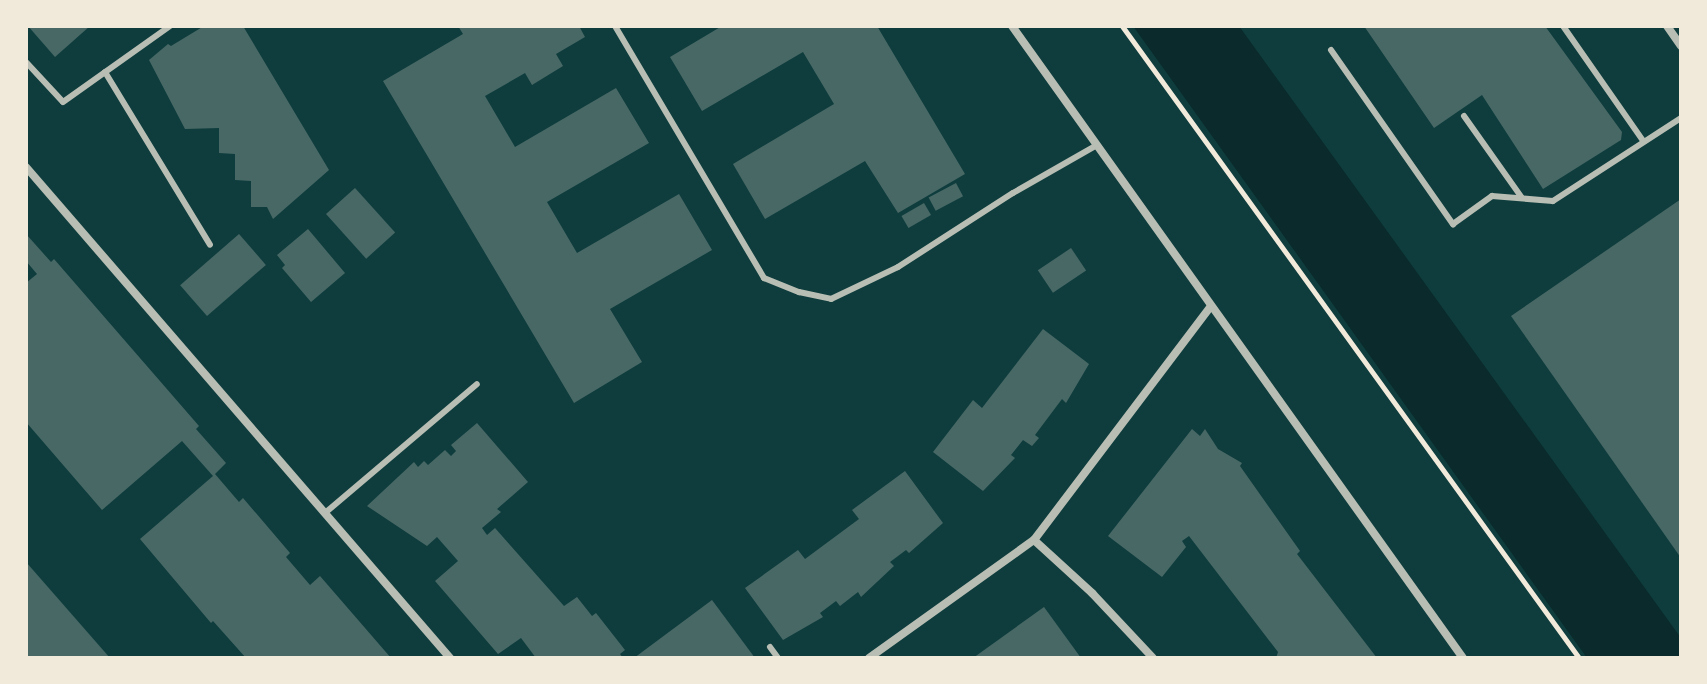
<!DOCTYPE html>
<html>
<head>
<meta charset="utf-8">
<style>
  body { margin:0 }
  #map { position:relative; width:1707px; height:684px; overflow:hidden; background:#0f3d3e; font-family:"Roboto Condensed",sans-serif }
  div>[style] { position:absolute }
  .water>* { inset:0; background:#0a2a2b }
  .building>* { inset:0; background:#486865; transform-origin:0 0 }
  .path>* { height:5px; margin:-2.5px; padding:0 2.5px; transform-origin:2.5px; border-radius:2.5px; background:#f1e9da }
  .service>* { height:6px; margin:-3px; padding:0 3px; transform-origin:3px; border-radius:3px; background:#b8beb3 }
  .minor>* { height:8px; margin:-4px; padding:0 4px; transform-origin:4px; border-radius:4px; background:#b8beb3 }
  span { translate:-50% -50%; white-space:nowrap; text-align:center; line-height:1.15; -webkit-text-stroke:6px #f1e9da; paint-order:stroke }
  .frame { position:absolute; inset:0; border:28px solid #f1e9da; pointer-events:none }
</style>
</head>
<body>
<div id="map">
  <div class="water">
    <div style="clip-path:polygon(1133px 26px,1239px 26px,1681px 638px,1681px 658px,1587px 658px)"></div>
  </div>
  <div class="building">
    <div style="clip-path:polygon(28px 26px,90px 26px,55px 57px)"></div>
    <div style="clip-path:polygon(204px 26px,243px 26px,329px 170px,273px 219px,267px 207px,251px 207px,251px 181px,235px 180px,235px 154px,219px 153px,219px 128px,185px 129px,149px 60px,168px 44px,171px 46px)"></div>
    <div style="clip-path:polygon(458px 26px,579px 26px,585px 37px,556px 54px,563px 66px,532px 85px,525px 73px,485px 96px,515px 147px,616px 88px,649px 143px,547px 202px,577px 253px,679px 194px,712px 250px,610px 309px,642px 362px,574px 403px,383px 81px,463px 34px)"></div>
    <div style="clip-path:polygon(722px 26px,877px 26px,965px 174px,898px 213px,865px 161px,765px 219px,733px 164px,834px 104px,803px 52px,702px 111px,670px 57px)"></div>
    <div style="clip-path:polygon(1364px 26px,1545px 26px,1622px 132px,1621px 140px,1543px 189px,1482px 95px,1434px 128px)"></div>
    <div style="left:956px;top:183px;width:15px;height:31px;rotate:62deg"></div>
    <div style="left:355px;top:188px;width:60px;height:39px;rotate:48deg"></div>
    <div style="clip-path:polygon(1681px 199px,1681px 558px,1511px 316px)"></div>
    <div style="left:924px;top:203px;width:14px;height:26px;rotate:60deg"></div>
    <div style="clip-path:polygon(308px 229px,345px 273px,311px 302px,282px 268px,285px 265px,277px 255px)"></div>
    <div style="clip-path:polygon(26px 234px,51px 262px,54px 259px,199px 426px,196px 429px,226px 463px,215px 474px,239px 502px,243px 498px,290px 553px,286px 557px,310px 585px,320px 576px,391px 658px,246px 658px,213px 621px,211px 623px,140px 539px,213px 476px,182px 441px,102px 510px,26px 422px,26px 283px,37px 274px,26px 261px)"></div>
    <div style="left:239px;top:234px;width:41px;height:78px;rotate:49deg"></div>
    <div style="left:1071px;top:248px;width:27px;height:40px;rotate:56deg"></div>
    <div style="clip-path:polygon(1043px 329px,1089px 364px,1066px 403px,1062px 399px,1035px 435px,1039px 438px,1032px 446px,1023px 440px,1011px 455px,1015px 458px,983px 491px,933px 452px,973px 400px,982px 408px)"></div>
    <div style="clip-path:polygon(477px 423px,528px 482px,497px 509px,501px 512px,482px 528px,487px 535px,495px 528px,564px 606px,577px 597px,592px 616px,596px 613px,625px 650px,620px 654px,623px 658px,536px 658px,521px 638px,498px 654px,435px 581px,458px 561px,437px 537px,427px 546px,367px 506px,414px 462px,418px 467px,424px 461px,428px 465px,445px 450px,451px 456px,456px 451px,451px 445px)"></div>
    <div style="clip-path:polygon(1192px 429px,1200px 436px,1205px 429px,1218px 449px,1242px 463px,1240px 466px,1300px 551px,1297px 554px,1377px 658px,1276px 658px,1278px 652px,1189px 536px,1182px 541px,1186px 547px,1162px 577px,1108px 536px)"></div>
    <div style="clip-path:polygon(905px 471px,943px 523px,909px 553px,906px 550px,890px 562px,894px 566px,861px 597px,858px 592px,840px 606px,836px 601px,820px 613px,823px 617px,783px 640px,745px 588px,798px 550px,805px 559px,859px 519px,852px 510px)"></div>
    <div style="clip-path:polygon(26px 562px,110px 658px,26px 658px)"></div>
    <div style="clip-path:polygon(712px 600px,755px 658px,634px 658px)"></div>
    <div style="clip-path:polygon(1044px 607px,1081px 658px,973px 658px)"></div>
  </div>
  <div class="path">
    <div style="left:1122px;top:26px;width:780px;rotate:54.13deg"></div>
  </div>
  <div class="service">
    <div style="left:615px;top:26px;width:293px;rotate:59.4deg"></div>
    <div style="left:764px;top:278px;width:38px;rotate:22deg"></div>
    <div style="left:799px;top:292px;width:33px;rotate:12deg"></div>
    <div style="left:831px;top:299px;width:74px;rotate:-25.5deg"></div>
    <div style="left:898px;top:267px;width:137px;rotate:-32.8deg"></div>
    <div style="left:1013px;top:193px;width:97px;rotate:-29.7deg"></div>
    <div style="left:1563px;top:26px;width:141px;rotate:55.1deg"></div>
    <div style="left:1331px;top:50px;width:213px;rotate:55deg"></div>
    <div style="left:1453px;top:224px;width:48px;rotate:-35.7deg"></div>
    <div style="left:1492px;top:196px;width:61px;rotate:4.7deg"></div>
    <div style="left:1553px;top:201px;width:153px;rotate:-33deg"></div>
    <div style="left:26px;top:62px;width:54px;rotate:47.2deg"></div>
    <div style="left:63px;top:102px;width:131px;rotate:-35.4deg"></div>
    <div style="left:105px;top:72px;width:202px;rotate:58.7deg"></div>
    <div style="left:1464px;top:116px;width:100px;rotate:54.7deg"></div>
    <div style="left:325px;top:513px;width:199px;rotate:-40.3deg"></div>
    <div style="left:770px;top:647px;width:14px;rotate:54deg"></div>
  </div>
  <div class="minor">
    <div style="left:1012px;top:26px;width:776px;rotate:54.49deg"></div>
    <div style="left:1667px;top:26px;width:24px;rotate:55deg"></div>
    <div style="left:26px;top:167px;width:649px;rotate:49.19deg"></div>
    <div style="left:1034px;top:540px;width:79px;rotate:42.4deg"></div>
    <div style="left:1092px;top:593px;width:89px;rotate:46.8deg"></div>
    <div style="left:869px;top:658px;width:203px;rotate:-35.6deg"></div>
    <div style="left:1034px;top:540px;width:292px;rotate:-52.9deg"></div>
  </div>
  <div class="frame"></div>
</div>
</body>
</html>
